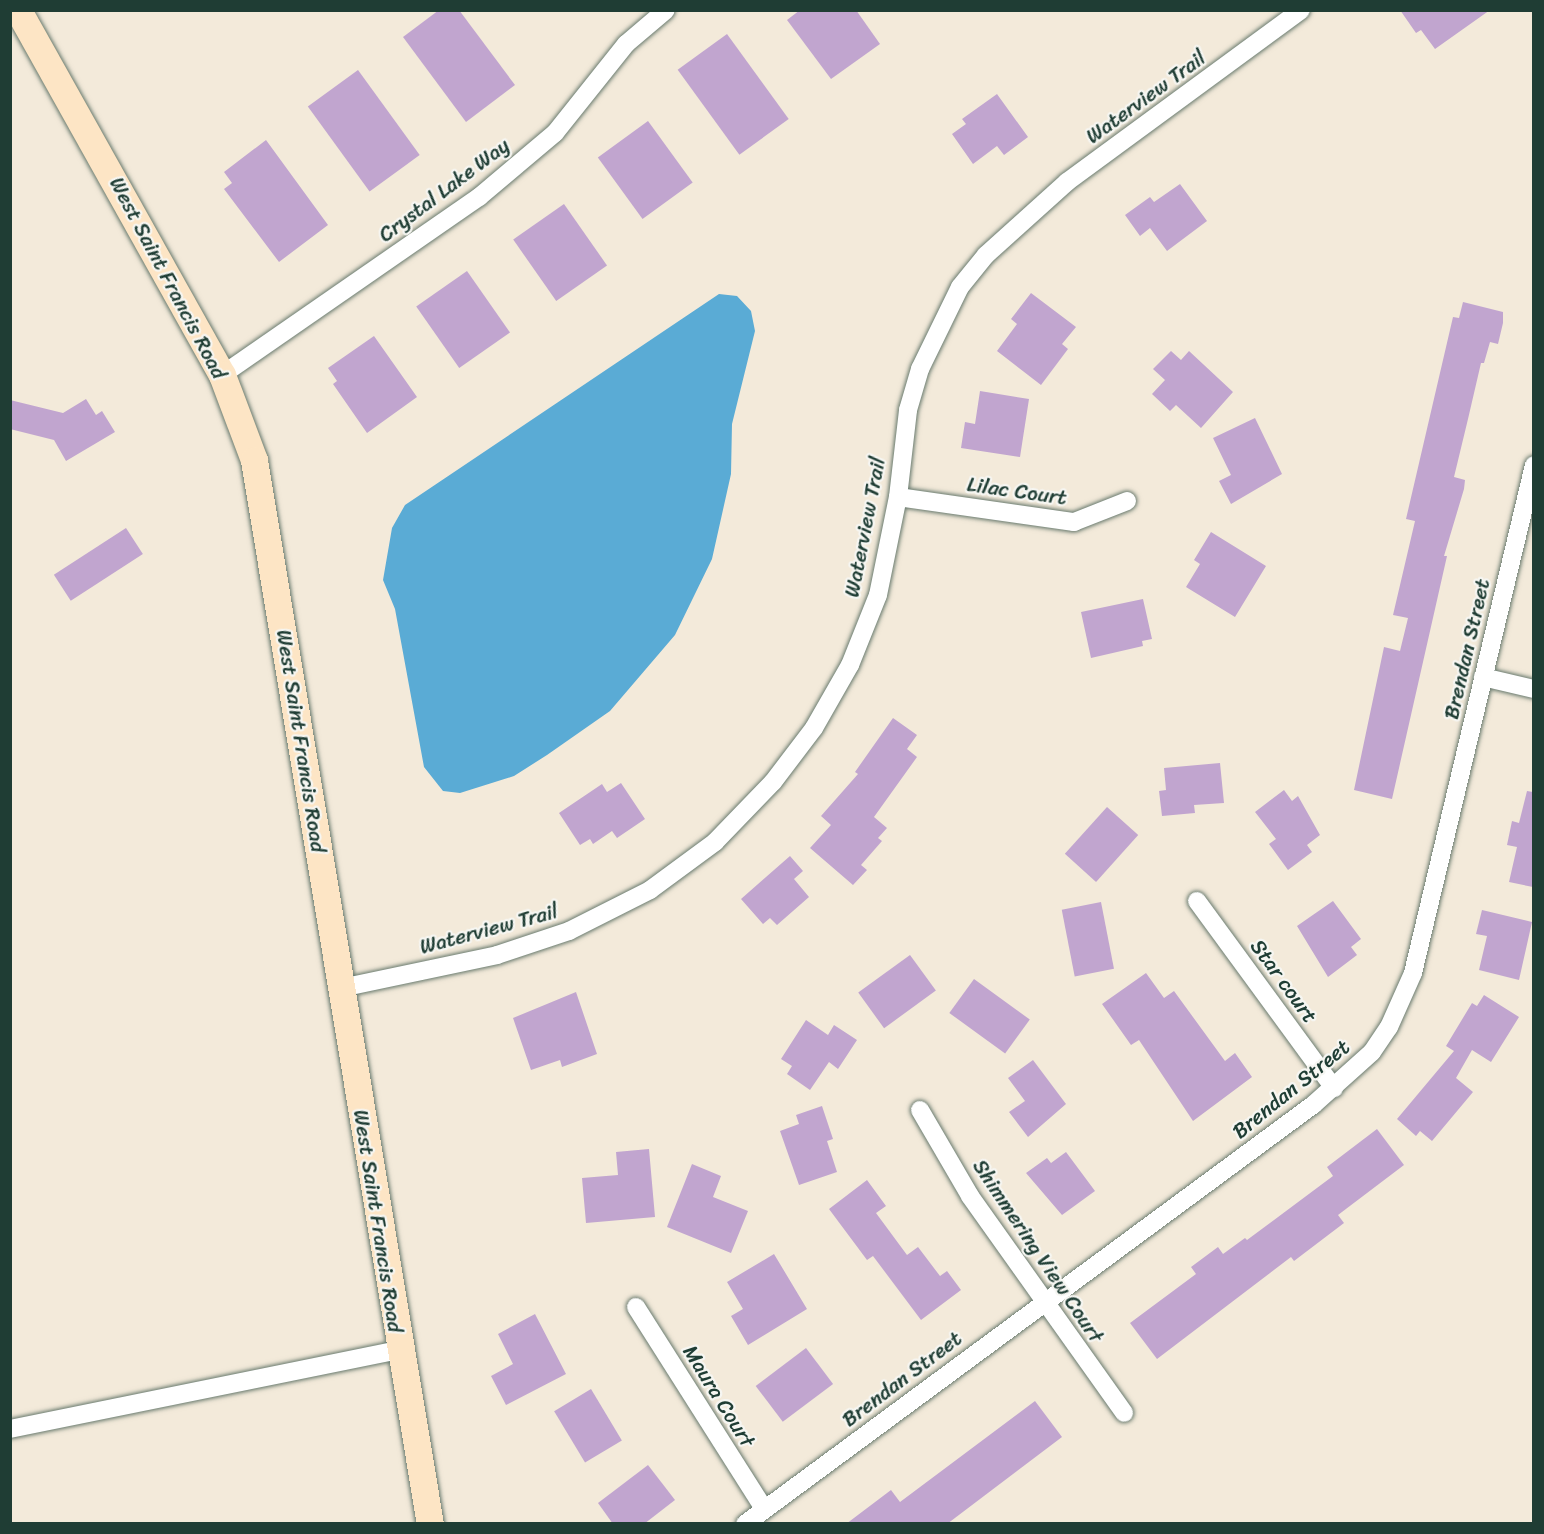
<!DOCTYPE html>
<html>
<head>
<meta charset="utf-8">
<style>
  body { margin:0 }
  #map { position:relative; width:1544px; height:1534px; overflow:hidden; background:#f3eada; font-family:Sriracha,sans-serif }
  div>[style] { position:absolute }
  .water>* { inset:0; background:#5aabd5 }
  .building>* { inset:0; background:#c1a5cf; transform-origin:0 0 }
  .roads { filter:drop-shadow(0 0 2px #697a6e) drop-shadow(0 0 2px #697a6e) }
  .street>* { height:18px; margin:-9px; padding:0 9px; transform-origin:9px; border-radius:9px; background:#fff }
  .secondary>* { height:27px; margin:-13.5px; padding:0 13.5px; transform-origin:13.5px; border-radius:13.5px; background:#fde5c5 }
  span { translate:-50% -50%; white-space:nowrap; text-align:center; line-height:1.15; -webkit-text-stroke:4.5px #f6f6f2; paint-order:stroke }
  .street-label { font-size:21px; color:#1f3d34 }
  .frame { position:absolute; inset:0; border:12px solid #1f3d34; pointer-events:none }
</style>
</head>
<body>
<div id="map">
  <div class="water">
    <div style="clip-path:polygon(719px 294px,737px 296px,751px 311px,755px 331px,732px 424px,731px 474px,712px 559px,675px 635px,610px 711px,547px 755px,514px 776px,460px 793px,443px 791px,424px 767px,395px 609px,383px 580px,392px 528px,405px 505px)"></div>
  </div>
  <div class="building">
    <div style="clip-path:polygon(439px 10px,459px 10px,515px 85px,466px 122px,403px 37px)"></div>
    <div style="clip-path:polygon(800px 10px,856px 10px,880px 44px,831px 79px,787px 20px)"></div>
    <div style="clip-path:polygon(1400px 10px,1490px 10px,1435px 49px,1421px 30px,1416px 33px)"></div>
    <div style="left:727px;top:34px;width:105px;height:61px;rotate:54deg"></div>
    <div style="left:358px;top:70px;width:105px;height:62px;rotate:54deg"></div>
    <div style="clip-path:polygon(997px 94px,1028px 137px,1004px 155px,997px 146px,973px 164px,952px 134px,966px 124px,962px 119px)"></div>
    <div style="left:648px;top:121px;width:76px;height:62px;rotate:54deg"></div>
    <div style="clip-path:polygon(266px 140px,328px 225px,279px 262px,224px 189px,232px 183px,224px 172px)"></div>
    <div style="clip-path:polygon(1180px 184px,1207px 221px,1167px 251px,1150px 228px,1140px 236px,1125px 215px,1150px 197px,1154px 202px)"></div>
    <div style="left:564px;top:204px;width:75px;height:62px;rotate:55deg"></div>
    <div style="left:467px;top:271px;width:75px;height:62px;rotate:55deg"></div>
    <div style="clip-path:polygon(1031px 293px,1076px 327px,1062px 344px,1068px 349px,1041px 385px,997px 351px,1017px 324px,1011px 319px)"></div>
    <div style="clip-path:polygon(1463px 302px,1503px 312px,1503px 323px,1498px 344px,1490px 342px,1484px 363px,1481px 363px,1468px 419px,1454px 477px,1465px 480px,1464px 489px,1444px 556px,1447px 556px,1392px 799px,1354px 790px,1384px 647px,1400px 651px,1408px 618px,1393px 615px,1415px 521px,1406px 519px,1453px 317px,1459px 318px)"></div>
    <div style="clip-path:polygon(374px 336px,417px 397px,367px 433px,333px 384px,337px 381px,328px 368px)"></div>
    <div style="clip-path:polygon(1171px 351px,1181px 360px,1189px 351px,1233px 392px,1201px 428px,1176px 405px,1170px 411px,1152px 394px,1165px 380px,1153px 369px)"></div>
    <div style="clip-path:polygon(980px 391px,1029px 399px,1020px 457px,961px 448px,965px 422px,975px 424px)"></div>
    <div style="clip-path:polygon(86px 399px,96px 415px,102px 411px,115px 432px,66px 461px,54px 440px,10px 429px,10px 400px,63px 413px)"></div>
    <div style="clip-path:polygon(1255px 418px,1282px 474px,1231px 504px,1219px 481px,1231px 475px,1213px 438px)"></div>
    <div style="left:126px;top:528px;width:31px;height:86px;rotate:57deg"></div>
    <div style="clip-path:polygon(1211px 532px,1266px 566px,1235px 617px,1186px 587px,1200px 564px,1194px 560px)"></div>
    <div style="clip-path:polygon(1143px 599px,1152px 639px,1142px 641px,1143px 646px,1091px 658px,1081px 612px)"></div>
    <div style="clip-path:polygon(893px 718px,917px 735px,907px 749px,917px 757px,874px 817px,887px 828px,878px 838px,882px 841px,861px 865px,867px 870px,853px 885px,810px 848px,831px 825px,821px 816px,858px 774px,855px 772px)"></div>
    <div style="clip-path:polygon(1220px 763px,1224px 803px,1194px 805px,1195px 813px,1162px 816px,1159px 791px,1166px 790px,1164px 768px)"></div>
    <div style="clip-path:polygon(621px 783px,645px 819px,617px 838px,612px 831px,593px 844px,590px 839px,580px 845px,559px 813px,602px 784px,607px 792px)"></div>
    <div style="clip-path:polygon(1284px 790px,1292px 801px,1298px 796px,1320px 835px,1307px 845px,1312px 852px,1288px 870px,1269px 844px,1276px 839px,1255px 812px)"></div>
    <div style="clip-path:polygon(1527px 791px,1533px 792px,1533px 887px,1509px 882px,1517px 847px,1507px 845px,1512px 821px,1519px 823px)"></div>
    <div style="left:1107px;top:807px;width:42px;height:63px;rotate:42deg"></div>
    <div style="clip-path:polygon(790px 856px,803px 871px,794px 879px,809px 897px,777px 925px,770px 918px,763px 924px,741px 899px)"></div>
    <div style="clip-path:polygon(1333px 901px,1361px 939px,1351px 947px,1357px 955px,1328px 977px,1297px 926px)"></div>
    <div style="left:1101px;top:902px;width:68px;height:40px;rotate:79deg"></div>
    <div style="clip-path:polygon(1482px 910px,1532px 922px,1519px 980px,1479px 970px,1487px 936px,1476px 934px)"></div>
    <div style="left:910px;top:955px;width:44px;height:64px;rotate:54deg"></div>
    <div style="clip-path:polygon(1146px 973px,1164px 998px,1174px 991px,1225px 1061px,1235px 1053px,1252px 1077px,1193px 1121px,1139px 1040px,1131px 1045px,1102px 1004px)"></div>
    <div style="left:974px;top:979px;width:69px;height:42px;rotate:36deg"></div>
    <div style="clip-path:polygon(576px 992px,597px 1054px,562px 1067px,560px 1060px,531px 1070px,513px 1018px)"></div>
    <div style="clip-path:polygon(1484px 995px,1519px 1017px,1491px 1062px,1472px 1050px,1456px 1078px,1473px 1092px,1432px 1141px,1420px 1131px,1416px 1136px,1397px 1119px,1454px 1051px,1446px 1046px,1472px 1003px,1477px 1006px)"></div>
    <div style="clip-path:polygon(806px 1020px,828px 1035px,834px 1025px,857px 1040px,838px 1069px,829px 1062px,810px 1090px,787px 1074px,792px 1066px,781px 1059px)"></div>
    <div style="clip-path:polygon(1033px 1060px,1066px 1104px,1028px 1137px,1009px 1112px,1025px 1101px,1008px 1078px)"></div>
    <div style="clip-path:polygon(822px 1106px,833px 1139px,827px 1141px,837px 1172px,799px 1185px,780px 1131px,799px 1124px,796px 1115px)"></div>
    <div style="clip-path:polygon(1377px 1129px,1404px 1165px,1338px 1215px,1344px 1223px,1294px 1261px,1291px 1257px,1157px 1359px,1130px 1323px,1196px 1274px,1191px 1267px,1218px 1247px,1223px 1254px,1245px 1238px,1247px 1240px,1333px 1176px,1327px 1167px)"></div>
    <div style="clip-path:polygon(649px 1149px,655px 1217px,586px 1223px,582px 1178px,618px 1175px,616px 1152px)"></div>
    <div style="clip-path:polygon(1066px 1152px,1095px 1191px,1062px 1215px,1026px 1173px,1047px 1158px,1051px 1163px)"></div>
    <div style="clip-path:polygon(692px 1164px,721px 1176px,713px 1197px,748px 1211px,731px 1253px,667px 1227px)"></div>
    <div style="clip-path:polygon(867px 1180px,886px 1206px,876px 1213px,907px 1255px,918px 1247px,940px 1276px,947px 1271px,961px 1290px,921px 1320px,873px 1256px,867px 1260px,829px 1209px)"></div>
    <div style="clip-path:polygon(774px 1254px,807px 1309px,748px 1345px,731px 1316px,743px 1309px,727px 1282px)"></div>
    <div style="clip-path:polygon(535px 1314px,566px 1374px,506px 1405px,491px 1376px,513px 1364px,498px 1334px)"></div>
    <div style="left:806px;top:1348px;width:45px;height:63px;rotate:53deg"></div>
    <div style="left:591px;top:1389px;width:60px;height:43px;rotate:59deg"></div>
    <div style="clip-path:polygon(1035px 1401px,1062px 1437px,947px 1524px,846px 1524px,891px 1490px,900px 1502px)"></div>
    <div style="clip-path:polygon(648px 1465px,675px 1500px,644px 1524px,613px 1524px,598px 1503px)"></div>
  </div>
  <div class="roads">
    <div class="street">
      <div style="left:222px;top:375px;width:313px;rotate:-34.7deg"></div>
      <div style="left:479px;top:197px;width:99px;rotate:-40.1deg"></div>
      <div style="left:555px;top:133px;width:114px;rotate:-51.4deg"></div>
      <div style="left:626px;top:44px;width:52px;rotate:-40.4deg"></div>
      <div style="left:898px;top:497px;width:178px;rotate:8.1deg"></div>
      <div style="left:1074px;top:522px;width:57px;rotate:-21.6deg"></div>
      <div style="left:1483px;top:677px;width:52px;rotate:13.2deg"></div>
      <div style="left:1197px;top:901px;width:232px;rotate:53.8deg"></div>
      <div style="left:341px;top:988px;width:159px;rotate:-11.9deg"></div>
      <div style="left:497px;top:955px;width:76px;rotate:-18.4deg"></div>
      <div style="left:569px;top:931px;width:91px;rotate:-26.8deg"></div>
      <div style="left:650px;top:890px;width:81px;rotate:-36.4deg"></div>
      <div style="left:715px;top:842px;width:83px;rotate:-46deg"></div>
      <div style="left:773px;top:782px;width:68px;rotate:-52.8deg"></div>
      <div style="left:814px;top:728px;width:73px;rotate:-60.3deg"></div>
      <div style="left:850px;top:665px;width:75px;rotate:-68.2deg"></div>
      <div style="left:878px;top:595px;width:100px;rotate:-78.5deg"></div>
      <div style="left:898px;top:497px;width:88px;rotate:-83.4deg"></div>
      <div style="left:908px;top:410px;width:43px;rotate:-73.7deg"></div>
      <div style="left:920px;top:369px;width:91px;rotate:-64deg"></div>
      <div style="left:960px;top:287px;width:41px;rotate:-50.9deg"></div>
      <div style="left:986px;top:255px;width:109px;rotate:-42deg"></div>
      <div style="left:1067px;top:182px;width:290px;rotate:-36.3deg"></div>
      <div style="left:920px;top:1110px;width:99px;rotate:59.8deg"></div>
      <div style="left:970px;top:1196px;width:266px;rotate:54.6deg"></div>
      <div style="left:636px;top:1307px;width:239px;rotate:57.6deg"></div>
      <div style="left:10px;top:1429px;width:397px;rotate:-11.5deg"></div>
      <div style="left:745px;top:1524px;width:706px;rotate:-36.42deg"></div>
      <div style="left:1313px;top:1105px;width:79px;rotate:-41.9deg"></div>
      <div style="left:1372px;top:1052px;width:30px;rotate:-56deg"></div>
      <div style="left:1389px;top:1027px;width:59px;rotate:-66deg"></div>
      <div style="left:1413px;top:973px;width:522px;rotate:-76.6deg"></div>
    </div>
    <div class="secondary">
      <div style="left:18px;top:10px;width:418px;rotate:60.8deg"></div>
      <div style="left:222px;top:375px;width:91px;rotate:69.4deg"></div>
      <div style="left:254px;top:460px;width:1078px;rotate:80.61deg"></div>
    </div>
  </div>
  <div class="street-label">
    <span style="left:1146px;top:97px;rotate:-36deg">Waterview Trail</span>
    <span style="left:444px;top:190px;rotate:-37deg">Crystal Lake Way</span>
    <span style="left:168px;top:278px;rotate:62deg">West Saint Francis Road</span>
    <span style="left:1017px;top:491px;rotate:8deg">Lilac Court</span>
    <span style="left:865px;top:527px;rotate:-79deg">Waterview Trail</span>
    <span style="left:1467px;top:649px;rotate:-77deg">Brendan Street</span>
    <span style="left:301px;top:741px;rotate:81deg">West Saint Francis Road</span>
    <span style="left:489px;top:929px;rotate:-15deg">Waterview Trail</span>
    <span style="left:1284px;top:981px;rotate:54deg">Star court</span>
    <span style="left:1291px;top:1089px;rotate:-39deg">Brendan Street</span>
    <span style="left:378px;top:1221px;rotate:81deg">West Saint Francis Road</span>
    <span style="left:1038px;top:1251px;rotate:56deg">Shimmering View Court</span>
    <span style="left:902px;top:1379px;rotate:-37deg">Brendan Street</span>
    <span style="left:719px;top:1396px;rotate:58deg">Maura Court</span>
  </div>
  <div class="frame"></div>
</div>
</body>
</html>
